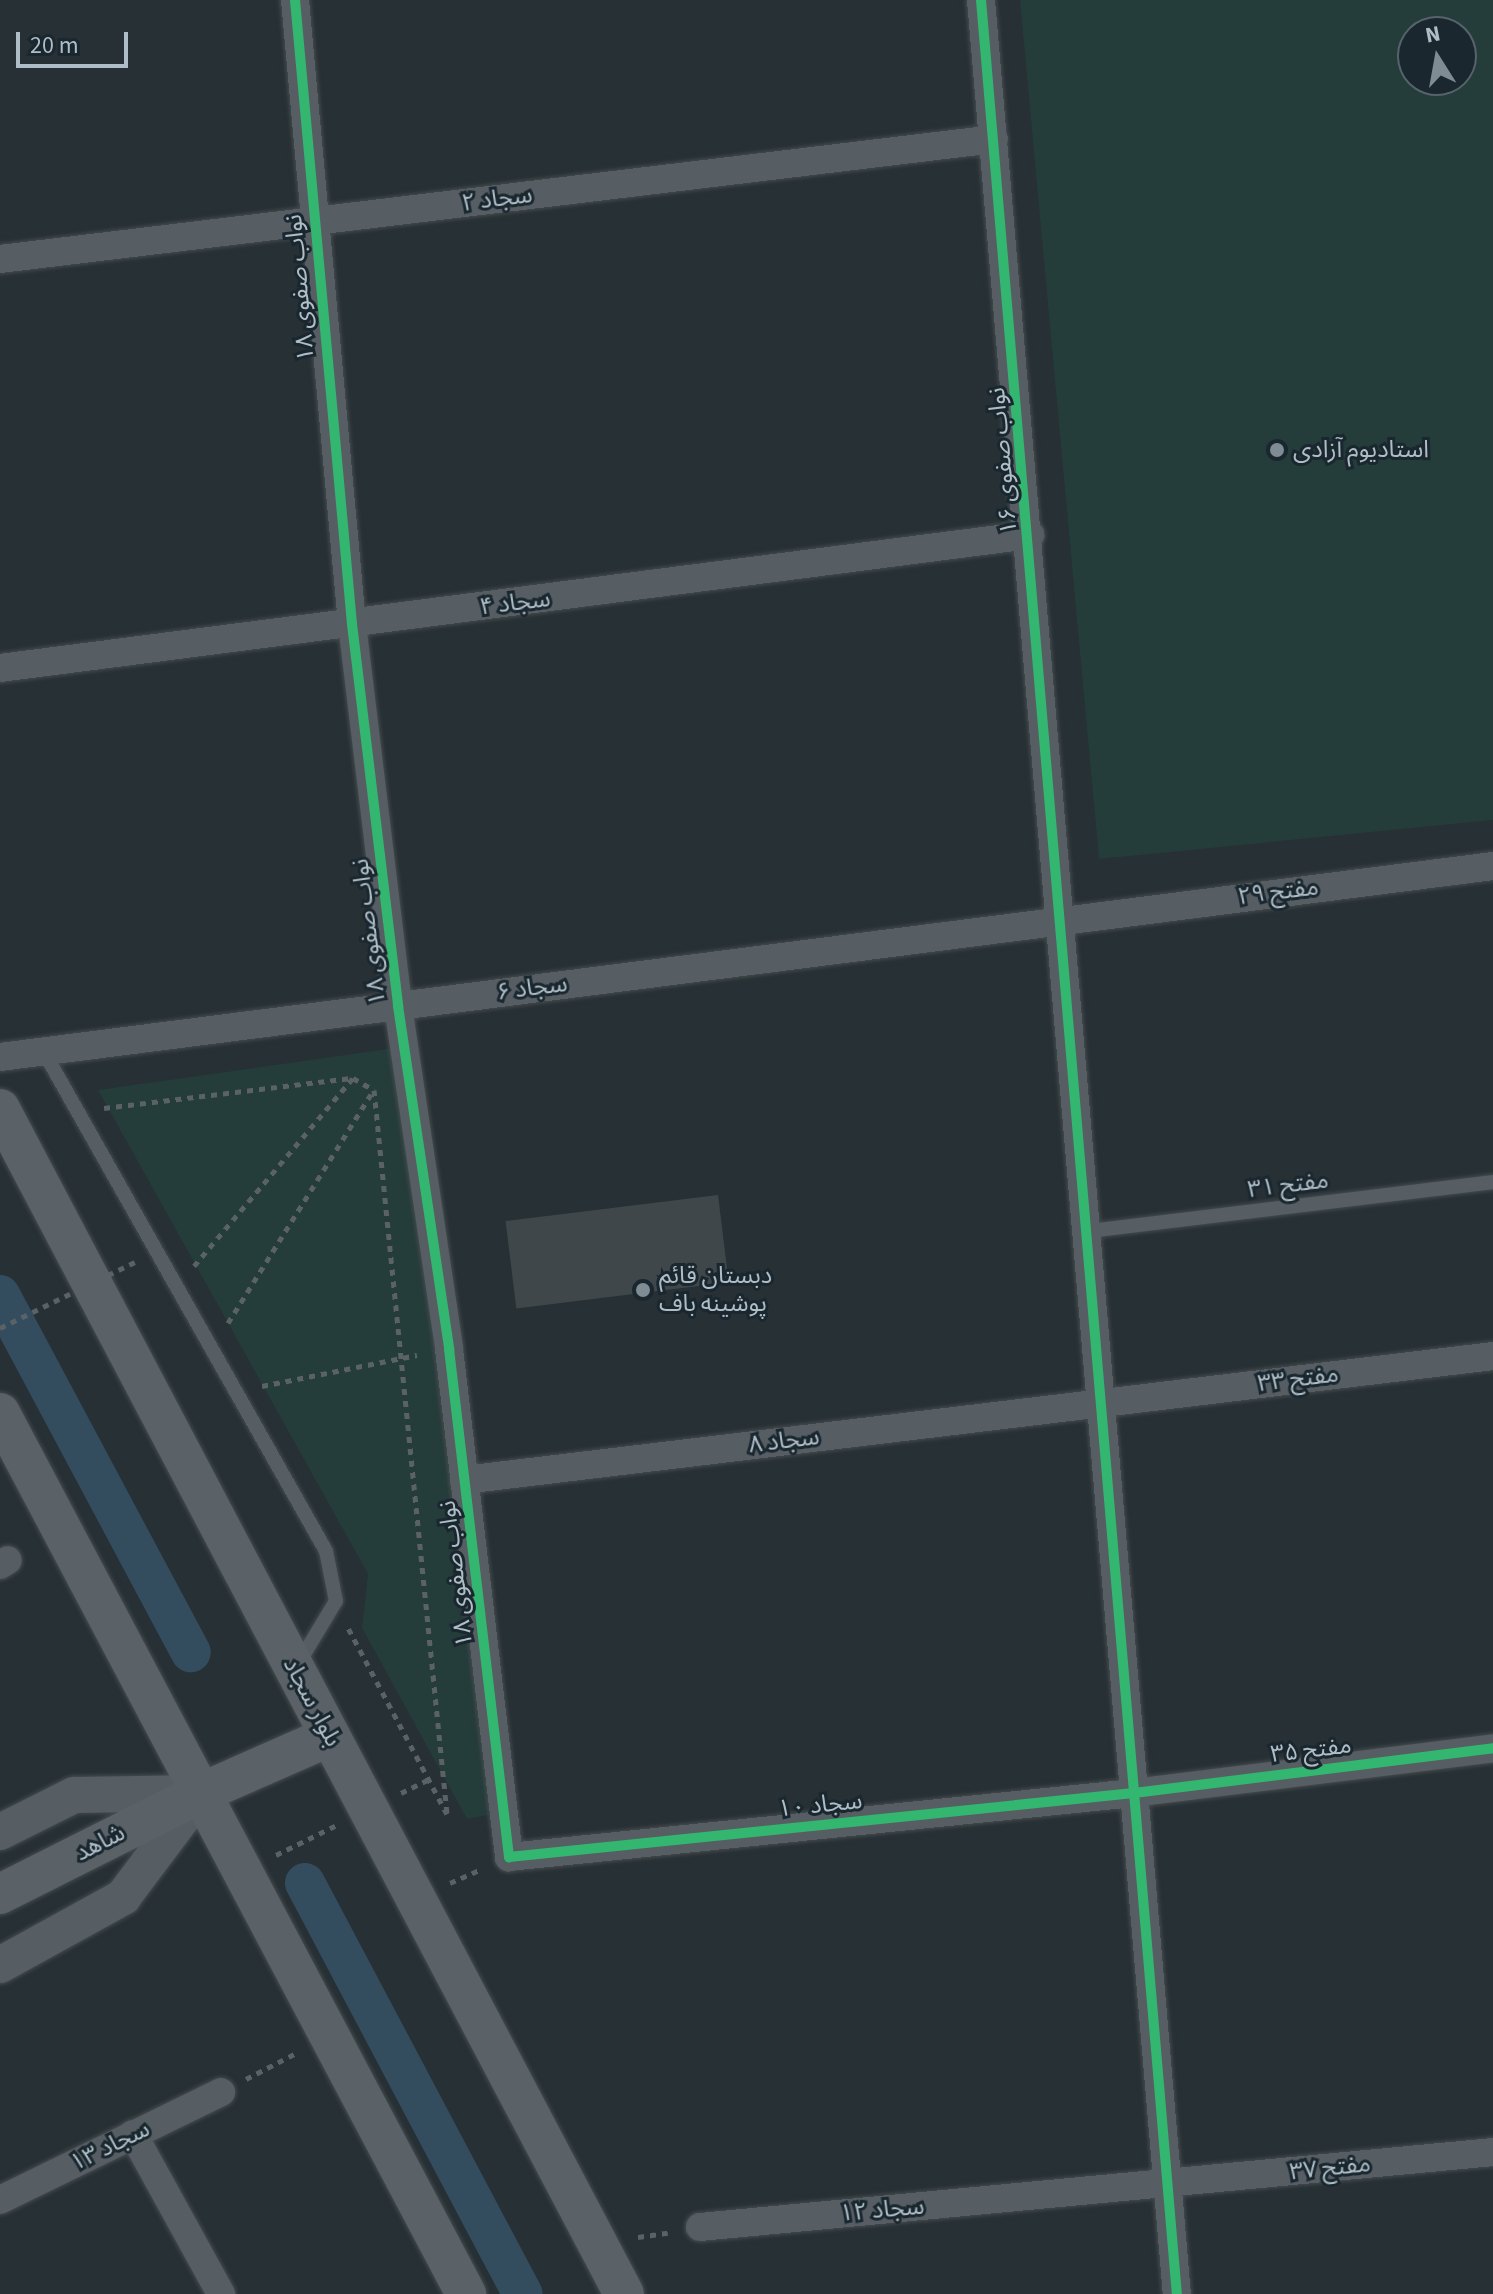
<!DOCTYPE html>
<html>
<head>
<meta charset="utf-8">
<style>
  body { margin:0 }
  #map { position:relative; width:1493px; height:2294px; overflow:hidden; background:#273034; font-family:"Source Sans 3","Noto Sans Arabic",sans-serif }
  div>[style] { position:absolute }
  .green>* { inset:0; background:#243c3a }
  .canal>* { height:40px; margin:-20px; padding:0 20px; transform-origin:20px; border-radius:20px; background:#334d5f }
  .building>* { inset:0; background:#3f474b; transform-origin:0 0 }
  .path>* { height:5px; margin-top:-2.5px; transform-origin:0; background:repeating-linear-gradient(90deg,#5a6266 0 6px,transparent 0 12px) }
  .roads { filter:drop-shadow(0 0 2px #444b4f) drop-shadow(0 0 2px #444b4f) }
  .service>* { height:14px; margin:-7px; padding:0 7px; transform-origin:7px; border-radius:7px; background:#565e63 }
  .minor>* { height:28px; margin:-14px; padding:0 14px; transform-origin:14px; border-radius:14px; background:#565e63 }
  .tertiary>* { height:36px; margin:-18px; padding:0 18px; transform-origin:18px; border-radius:18px; background:#565e63 }
  .secondary>* { height:40px; margin:-20px; padding:0 20px; transform-origin:20px; border-radius:20px; background:#5a6268 }
  .path-bridge>* { height:5px; margin-top:-2.5px; transform-origin:0; background:repeating-linear-gradient(90deg,#5a6266 0 6px,transparent 0 12px) }
  .cycleway>* { height:10px; margin:-5px; padding:0 5px; transform-origin:5px; border-radius:5px; background:#33b770 }
  .dots>* { width:22px; height:22px; translate:-50% -50%; box-sizing:border-box; border:4px solid #1a272f; border-radius:50% }
  span { translate:-50% -50%; white-space:nowrap; text-align:center; line-height:1.15; -webkit-text-stroke:6px #1a272f; paint-order:stroke }
  .street-label { font-size:24px; color:#afbdc7 }
  .poi-label { font-size:24px; color:#afbdc7 }
  .left { translate:0 -50%; text-align:left }
  .north { position:absolute; left:1397px; top:16px; width:80px; height:80px; box-sizing:border-box; background:#1a272f; border:2px solid #56636c; border-radius:50%; rotate:349deg; font-size:22px; font-weight:700; line-height:32px; text-align:center; color:#afbdc7 }
  .north::after { content:''; display:block; margin:auto; width:28px; height:36px; background:#7f8c94; clip-path:polygon(50% 0,100% 100%,50% 72%,0 100%) }
  .scale { position:absolute; left:16px; top:32px; width:112px; height:36px; box-sizing:border-box; border:4px solid #afbdc7; border-top:0; padding-left:10px; font-size:24px; line-height:28px; white-space:nowrap; color:#afbdc7; -webkit-text-stroke:6px #1a272f; paint-order:stroke }
</style>
</head>
<body>
<div id="map">
  <div class="green">
    <div style="clip-path:polygon(evenodd,1020px 0,1493px 0,1493px 820px,1099px 859px,1020px 0,1461px 32px,1461px 80px,1413px 80px,1413px 32px,1461px 32px)"></div>
    <div style="clip-path:polygon(409px 1046px,494px 1814px,467px 1819px,362px 1628px,368px 1574px,98px 1090px)"></div>
  </div>
  <div class="canal">
    <div style="left:0;top:1295px;width:405px;rotate:61.9deg"></div>
    <div style="left:305px;top:1883px;width:465px;rotate:62.1deg"></div>
  </div>
  <div class="building">
    <div style="left:718px;top:1195px;width:88px;height:214px;rotate:83deg"></div>
  </div>
  <div class="path">
    <div style="left:104px;top:1108px;width:251px;rotate:-6.9deg"></div>
    <div style="left:353px;top:1078px;width:24px;rotate:30deg"></div>
    <div style="left:374px;top:1090px;width:728px;rotate:84.24deg"></div>
    <div style="left:447px;top:1814px;width:211px;rotate:-118deg"></div>
    <div style="left:194px;top:1266px;width:246px;rotate:-49.8deg"></div>
    <div style="left:228px;top:1323px;width:274px;rotate:-58deg"></div>
    <div style="left:262px;top:1386px;width:158px;rotate:-11.3deg"></div>
    <div style="left:401px;top:1793px;width:30px;rotate:-26deg"></div>
    <div style="left:276px;top:1855px;width:66px;rotate:-26.2deg"></div>
    <div style="left:450px;top:1883px;width:34px;rotate:-24deg"></div>
    <div style="left:246px;top:2079px;width:59px;rotate:-27.4deg"></div>
    <div style="left:638px;top:2237px;width:30px;rotate:-8deg"></div>
  </div>
  <div class="roads">
    <div class="service">
      <div style="left:44px;top:1052px;width:573px;rotate:60.53deg"></div>
      <div style="left:326px;top:1551px;width:51px;rotate:78.7deg"></div>
      <div style="left:336px;top:1601px;width:76px;rotate:121deg"></div>
      <div style="left:1089px;top:1231px;width:407px;rotate:-6.9deg"></div>
    </div>
    <div class="minor">
      <div style="left:295px;top:0;width:627px;rotate:84.78deg"></div>
      <div style="left:352px;top:624px;width:385px;rotate:83.1deg"></div>
      <div style="left:398px;top:1006px;width:347px;rotate:81.5deg"></div>
      <div style="left:449px;top:1349px;width:512px;rotate:83.26deg"></div>
      <div style="left:509px;top:1857px;width:628px;rotate:-5.85deg"></div>
      <div style="left:1134px;top:1793px;width:362px;rotate:-7.1deg"></div>
      <div style="left:981px;top:0;width:2302px;rotate:85.12deg"></div>
      <div style="left:0;top:259px;width:1001px;rotate:-6.88deg"></div>
      <div style="left:0;top:668px;width:1039px;rotate:-7.36deg"></div>
      <div style="left:0;top:1057px;width:1505px;rotate:-7.29deg"></div>
      <div style="left:464px;top:1480px;width:1036px;rotate:-6.87deg"></div>
      <div style="left:0;top:1565px;width:9px;rotate:-32deg"></div>
      <div style="left:133px;top:2134px;width:183px;rotate:61.2deg"></div>
      <div style="left:0;top:2200px;width:246px;rotate:-26deg"></div>
      <div style="left:700px;top:2227px;width:797px;rotate:-5.4deg"></div>
    </div>
    <div class="tertiary">
      <div style="left:0;top:1832px;width:83px;rotate:-26.6deg"></div>
      <div style="left:74px;top:1795px;width:127px;rotate:-0.9deg"></div>
      <div style="left:0;top:1965px;width:141px;rotate:-28.9deg"></div>
      <div style="left:123px;top:1897px;width:130px;rotate:-53.1deg"></div>
    </div>
    <div class="secondary">
      <div style="left:0;top:1109px;width:1339px;rotate:62.23deg"></div>
      <div style="left:0;top:1413px;width:997px;rotate:62.12deg"></div>
      <div style="left:0;top:1894px;width:225px;rotate:-26.7deg"></div>
      <div style="left:201px;top:1793px;width:141px;rotate:-23.8deg"></div>
    </div>
  </div>
  <div class="path-bridge">
    <div style="left:0;top:1328px;width:153px;rotate:-26.1deg"></div>
  </div>
  <div class="cycleway">
    <div style="left:295px;top:0;width:627px;rotate:84.78deg"></div>
    <div style="left:352px;top:624px;width:385px;rotate:83.1deg"></div>
    <div style="left:398px;top:1006px;width:347px;rotate:81.5deg"></div>
    <div style="left:449px;top:1349px;width:512px;rotate:83.26deg"></div>
    <div style="left:509px;top:1857px;width:628px;rotate:-5.85deg"></div>
    <div style="left:1134px;top:1793px;width:362px;rotate:-7.1deg"></div>
    <div style="left:981px;top:0;width:2302px;rotate:85.12deg"></div>
  </div>
  <div class="dots">
    <div style="left:1277px;top:450px;background:#7f8c94"></div>
    <div style="left:643px;top:1290px;background:#7f8c94"></div>
  </div>
  <div class="street-label">
    <span style="left:497px;top:199px;rotate:-7deg">سجاد ۲</span>
    <span style="left:300px;top:288px;rotate:-95deg">نواب صفوی ۱۸</span>
    <span style="left:1003px;top:461px;rotate:-95deg">نواب صفوی ۱۶</span>
    <span style="left:515px;top:603px;rotate:-7deg">سجاد ۴</span>
    <span style="left:1278px;top:892px;rotate:-7deg">مفتح ۲۹</span>
    <span style="left:369px;top:932px;rotate:-97deg">نواب صفوی ۱۸</span>
    <span style="left:532px;top:988px;rotate:-7deg">سجاد ۶</span>
    <span style="left:1288px;top:1185px;rotate:-7deg">مفتح ۳۱</span>
    <span style="left:1298px;top:1379px;rotate:-7deg">مفتح ۳۳</span>
    <span style="left:784px;top:1441px;rotate:-7deg">سجاد ۸</span>
    <span style="left:456px;top:1574px;rotate:-97deg">نواب صفوی ۱۸</span>
    <span style="left:312px;top:1702px;rotate:62deg">بلوار سجاد</span>
    <span style="left:1311px;top:1750px;rotate:-7deg">مفتح ۳۵</span>
    <span style="left:820px;top:1805px;rotate:-6deg">سجاد ۱۰</span>
    <span style="left:100px;top:1843px;rotate:-27deg">شاهد</span>
    <span style="left:110px;top:2146px;rotate:-26deg">سجاد ۱۳</span>
    <span style="left:1330px;top:2168px;rotate:-6deg">مفتح ۳۷</span>
    <span style="left:882px;top:2210px;rotate:-5deg">سجاد ۱۲</span>
  </div>
  <div class="poi-label">
    <span class="left" style="left:1293px;top:450px">استادیوم آزادی</span>
    <span class="left" style="left:659px;top:1290px">دبستان قائم<br>پوشینه باف</span>
  </div>
  <div class="north">N</div>
  <div class="scale">20 m</div>
</div>
</body>
</html>
